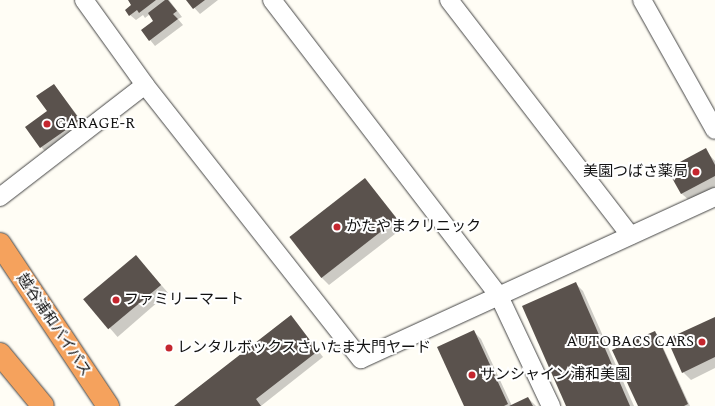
<!DOCTYPE html>
<html>
<head>
<meta charset="utf-8">
<style>
  body { margin:0 }
  #map { position:relative; width:715px; height:406px; overflow:hidden; background:#fffdf5; font-family:Spectral,"Noto Sans JP",serif }
  div>[style] { position:absolute }
  .shadow>* { inset:0; background:#0003; transform-origin:0 0 }
  .building>* { inset:0; background:#5a524d; transform-origin:0 0 }
  .roads { filter:drop-shadow(0 0 1px #444) drop-shadow(0 0 1px #444) }
  .street>* { height:18px; margin:-9px; padding:0 9px; transform-origin:9px; border-radius:9px; background:#fff }
  .highway>* { height:22px; margin:-11px; padding:0 11px; transform-origin:11px; border-radius:11px; background:#f5a25d }
  .dots>* { width:11px; height:11px; translate:-50% -50%; box-sizing:border-box; border:2px solid #fff; border-radius:50% }
  span { translate:-50% -50%; white-space:nowrap; text-align:center; line-height:1.15; -webkit-text-stroke:4px #fff; paint-order:stroke }
  .poi-label { font-size:15px; color:#111 }
  .left { translate:0 -50%; text-align:left }
  .right { translate:-100% -50%; text-align:right }
  .street-label { font-size:15px; color:#111 }
</style>
</head>
<body>
<div id="map">
  <div class="shadow">
    <div style="clip-path:polygon(129px 0,169px 0,182px 17px,178px 19px,183px 25px,155px 46px,142px 30px,155px 21px,150px 14px,145px 18px,143px 15px,136px 20px,130px 15px,133px 5px)"></div>
    <div style="clip-path:polygon(187px 0,218px 0,200px 14px)"></div>
    <div style="clip-path:polygon(54px 85px,87px 128px,49px 155px,41px 147px)"></div>
    <div style="clip-path:polygon(705px 150px,715px 161px,715px 187px,690px 201px,682px 194px,668px 170px)"></div>
    <div style="clip-path:polygon(365px 179px,404px 227px,329px 285px,321px 277px)"></div>
    <div style="left:136px;top:256px;width:49px;height:67px;rotate:49deg"></div>
    <div style="clip-path:polygon(575px 283px,583px 291px,634px 406px,567px 406px)"></div>
    <div style="clip-path:polygon(715px 318px,715px 368px,691px 380px,683px 372px)"></div>
    <div style="clip-path:polygon(296px 322px,323px 357px,261px 406px,176px 406px)"></div>
    <div style="clip-path:polygon(473px 331px,481px 339px,512px 406px,528px 398px,536px 406px,465px 406px)"></div>
    <div style="clip-path:polygon(655px 332px,657px 334px,690px 406px,639px 406px)"></div>
  </div>
  <div class="building">
    <div style="clip-path:polygon(128px 0,156px 0,139px 13px,137px 10px,129px 16px,125px 10px,131px 5px)"></div>
    <div style="clip-path:polygon(165px 0,168px 0,177px 11px,173px 14px,178px 19px,149px 41px,141px 30px,153px 21px,148px 13px)"></div>
    <div style="clip-path:polygon(186px 0,205px 0,193px 9px)"></div>
    <div style="clip-path:polygon(54px 84px,80px 120px,40px 148px,25px 127px,47px 111px,36px 96px)"></div>
    <div style="clip-path:polygon(706px 148px,715px 165px,715px 176px,681px 194px,667px 169px)"></div>
    <div style="left:365px;top:178px;width:52px;height:96px;rotate:52deg"></div>
    <div style="left:136px;top:255px;width:39px;height:69px;rotate:50deg"></div>
    <div style="clip-path:polygon(576px 282px,630px 406px,566px 406px,522px 306px)"></div>
    <div style="clip-path:polygon(291px 315px,318px 351px,256px 399px,261px 406px,174px 406px)"></div>
    <div style="clip-path:polygon(715px 317px,715px 357px,682px 373px,667px 339px)"></div>
    <div style="clip-path:polygon(474px 330px,508px 404px,504px 406px,464px 406px,437px 347px)"></div>
    <div style="clip-path:polygon(655px 331px,688px 404px,684px 406px,638px 406px,612px 350px)"></div>
    <div style="clip-path:polygon(528px 397px,533px 406px,509px 406px)"></div>
  </div>
  <div class="roads">
    <div class="street">
      <div style="left:84px;top:0;width:105px;rotate:54.3deg"></div>
      <div style="left:272px;top:0;width:373px;rotate:52.5deg"></div>
      <div style="left:499px;top:296px;width:122px;rotate:64.7deg"></div>
      <div style="left:449px;top:0;width:297px;rotate:52.4deg"></div>
      <div style="left:642px;top:0;width:149px;rotate:60.7deg"></div>
      <div style="left:0;top:197px;width:183px;rotate:-37.7deg"></div>
      <div style="left:145px;top:85px;width:349px;rotate:51.8deg"></div>
      <div style="left:361px;top:359px;width:389px;rotate:-24.6deg"></div>
    </div>
    <div class="highway">
      <div style="left:0;top:244px;width:195px;rotate:56.3deg"></div>
      <div style="left:0;top:354px;width:67px;rotate:50.4deg"></div>
    </div>
  </div>
  <div class="dots">
    <div style="left:47px;top:124px;background:#c4262e"></div>
    <div style="left:696px;top:172px;background:#c4262e"></div>
    <div style="left:337px;top:227px;background:#c4262e"></div>
    <div style="left:116px;top:300px;background:#c4262e"></div>
    <div style="left:702px;top:342px;background:#c4262e"></div>
    <div style="left:169px;top:348px;background:#c4262e"></div>
    <div style="left:472px;top:375px;background:#c4262e"></div>
  </div>
  <div class="poi-label">
    <span class="left" style="left:55px;top:124px">GARAGE-R</span>
    <span class="right" style="left:688px;top:172px">美園つばさ薬局</span>
    <span class="left" style="left:346px;top:227px">かたやまクリニック</span>
    <span class="left" style="left:124px;top:300px">ファミリーマート</span>
    <span class="right" style="left:694px;top:342px">AUTOBACS CARS</span>
    <span class="left" style="left:177px;top:348px">レンタルボックスさいたま大門ヤード</span>
    <span class="left" style="left:480px;top:375px">サンシャイン浦和美園</span>
  </div>
  <div class="street-label">
    <span style="left:54px;top:325px;rotate:56deg">越谷浦和バイパス</span>
  </div>
</div>
</body>
</html>
